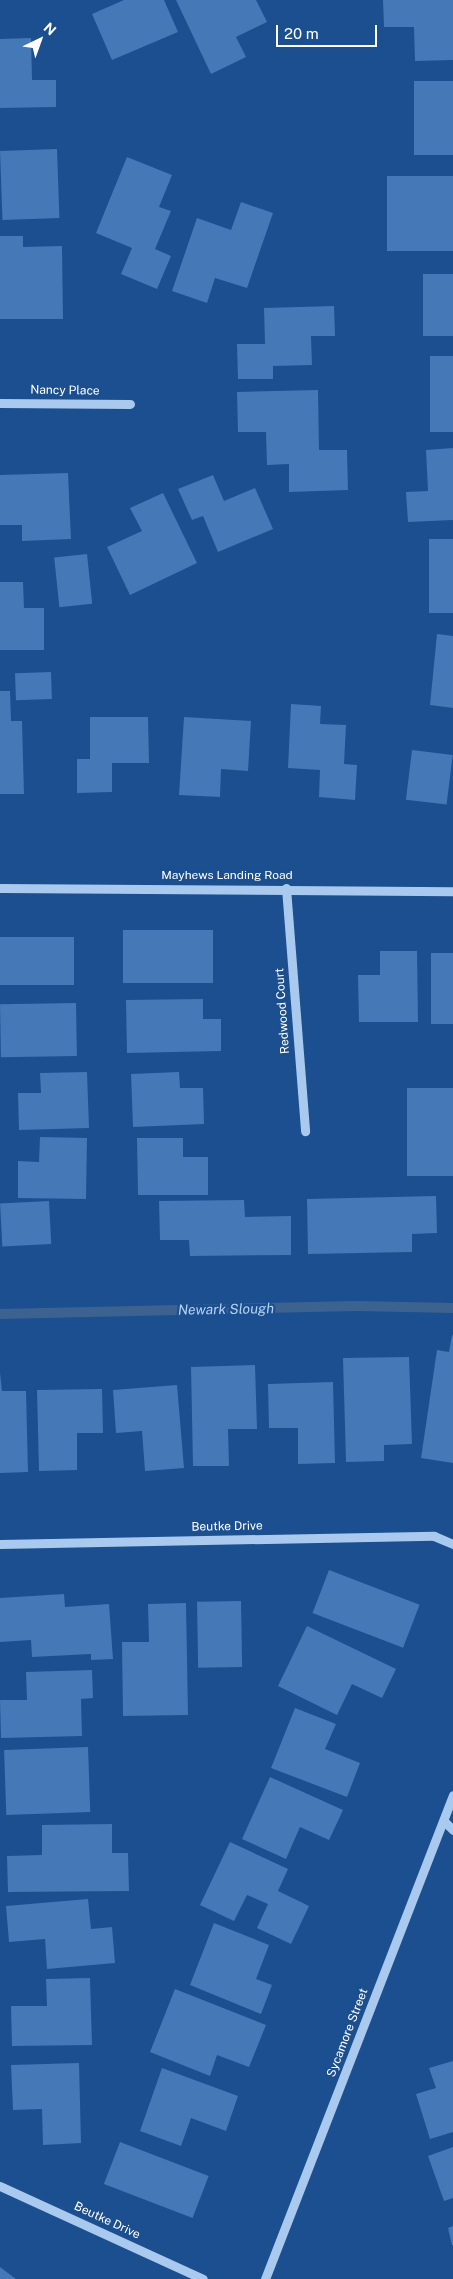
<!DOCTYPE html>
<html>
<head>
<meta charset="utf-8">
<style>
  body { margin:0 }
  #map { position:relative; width:453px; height:2279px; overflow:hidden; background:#1b4f8f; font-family:"Public Sans",sans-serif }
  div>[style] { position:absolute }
  .stream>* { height:10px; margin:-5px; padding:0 5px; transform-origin:5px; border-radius:5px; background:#3c6290 }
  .building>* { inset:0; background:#4478b7; transform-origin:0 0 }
  .minor>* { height:9px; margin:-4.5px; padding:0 4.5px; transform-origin:4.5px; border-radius:4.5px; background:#a9c9ee }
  span { translate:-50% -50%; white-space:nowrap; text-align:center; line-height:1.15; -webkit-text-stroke:4.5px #1b4f8f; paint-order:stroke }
  .street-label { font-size:12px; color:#fff }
  .water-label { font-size:14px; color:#b5d3f5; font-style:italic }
  .north { position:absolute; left:15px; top:15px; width:50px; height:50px; -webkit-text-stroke:4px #1b4f8f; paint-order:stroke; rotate:42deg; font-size:14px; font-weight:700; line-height:20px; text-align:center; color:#fff }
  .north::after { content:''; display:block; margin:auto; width:18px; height:22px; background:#fff; clip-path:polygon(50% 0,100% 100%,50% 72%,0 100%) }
  .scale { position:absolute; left:276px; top:25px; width:101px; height:22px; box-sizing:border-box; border:2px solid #fff; border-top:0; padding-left:6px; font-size:15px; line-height:18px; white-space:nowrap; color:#fff; -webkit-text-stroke:4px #1b4f8f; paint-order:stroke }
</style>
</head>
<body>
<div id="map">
  <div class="stream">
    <div style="left:0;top:1314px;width:356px;rotate:-1.3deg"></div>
    <div style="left:356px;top:1306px;width:97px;rotate:1.2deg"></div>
  </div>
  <div class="building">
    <div style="clip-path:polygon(164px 0,178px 32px,112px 60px,92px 14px,124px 0)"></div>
    <div style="clip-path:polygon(176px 0,256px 0,267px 22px,236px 37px,246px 57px,211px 74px)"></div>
    <div style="clip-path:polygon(383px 0,453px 0,453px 60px,415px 61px,414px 27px,384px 27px)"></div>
    <div style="clip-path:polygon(31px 38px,32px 80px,56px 80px,56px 107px,0 108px,0 39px)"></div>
    <div style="left:453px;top:81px;width:74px;height:39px;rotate:90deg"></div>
    <div style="left:57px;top:149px;width:69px;height:57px;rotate:88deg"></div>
    <div style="clip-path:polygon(127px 157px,172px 175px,159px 207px,171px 211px,155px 249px,171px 256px,157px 289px,121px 274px,132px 248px,96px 233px)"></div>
    <div style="left:453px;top:176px;width:75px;height:66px;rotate:90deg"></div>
    <div style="clip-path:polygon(241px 202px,273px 213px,247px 288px,215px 278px,207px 303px,172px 291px,197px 218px,231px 230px)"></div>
    <div style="clip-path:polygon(0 236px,23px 236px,23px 247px,62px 246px,63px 319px,0 319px)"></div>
    <div style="left:453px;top:274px;width:62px;height:30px;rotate:90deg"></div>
    <div style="clip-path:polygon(334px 306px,335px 336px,311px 336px,312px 365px,273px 366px,273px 379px,238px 379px,237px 344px,265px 344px,264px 308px)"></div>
    <div style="left:430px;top:356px;width:23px;height:76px"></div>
    <div style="clip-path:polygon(318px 390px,319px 450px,347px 450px,348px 490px,289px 492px,289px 464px,267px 465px,266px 432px,238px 432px,237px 392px)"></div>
    <div style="clip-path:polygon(453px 448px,453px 520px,408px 522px,406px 492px,428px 491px,426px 450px)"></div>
    <div style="clip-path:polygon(68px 473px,71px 539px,22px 541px,22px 525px,0 525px,0 475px)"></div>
    <div style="clip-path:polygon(213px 475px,224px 501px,255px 488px,273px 529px,218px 552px,203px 516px,192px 520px,178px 489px)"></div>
    <div style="clip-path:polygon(163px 493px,197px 563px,130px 595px,107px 547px,142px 531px,130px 508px)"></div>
    <div style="left:453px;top:539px;width:74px;height:24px;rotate:90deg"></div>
    <div style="left:87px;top:554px;width:50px;height:33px;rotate:84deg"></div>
    <div style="clip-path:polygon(0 582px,23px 582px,24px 608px,44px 608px,44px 650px,0 650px)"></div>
    <div style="clip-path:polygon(437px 634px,453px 636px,453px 708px,430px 705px)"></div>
    <div style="left:51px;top:672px;width:27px;height:36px;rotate:88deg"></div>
    <div style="clip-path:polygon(0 691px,10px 691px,11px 721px,22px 721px,24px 794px,0 794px)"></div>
    <div style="clip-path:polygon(291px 704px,321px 706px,320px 724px,346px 725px,344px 764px,357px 765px,355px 800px,319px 797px,320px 770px,288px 768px)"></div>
    <div style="clip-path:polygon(90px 717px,148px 717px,149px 763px,112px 763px,112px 792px,77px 793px,77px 759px,90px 759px)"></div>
    <div style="clip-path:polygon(184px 717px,251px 721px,248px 771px,221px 769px,220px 797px,179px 795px)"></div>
    <div style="left:412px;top:750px;width:41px;height:50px;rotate:7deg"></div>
    <div style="left:213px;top:930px;width:53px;height:90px;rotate:90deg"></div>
    <div style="left:74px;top:937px;width:48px;height:74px;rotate:90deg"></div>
    <div style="clip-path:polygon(380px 951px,417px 951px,418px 1022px,359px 1022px,358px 975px,380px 975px)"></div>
    <div style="left:431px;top:953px;width:22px;height:71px"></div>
    <div style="clip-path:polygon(203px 999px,203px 1019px,221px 1019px,221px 1051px,127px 1053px,126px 1000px)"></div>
    <div style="left:76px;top:1003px;width:53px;height:76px;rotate:89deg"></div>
    <div style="clip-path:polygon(87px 1072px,89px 1128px,19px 1130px,18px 1093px,41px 1093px,40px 1073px)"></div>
    <div style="clip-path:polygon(179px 1072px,180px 1088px,203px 1088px,204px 1124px,133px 1127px,131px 1074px)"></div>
    <div style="left:407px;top:1088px;width:46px;height:88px"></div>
    <div style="clip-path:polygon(40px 1137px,87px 1138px,86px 1199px,18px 1198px,18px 1161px,39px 1162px)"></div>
    <div style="clip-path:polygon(137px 1138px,183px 1138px,183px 1157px,208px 1157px,208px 1195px,138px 1195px)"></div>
    <div style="clip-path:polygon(436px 1196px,437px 1233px,412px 1234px,412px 1252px,308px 1254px,307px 1199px)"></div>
    <div style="clip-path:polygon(244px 1200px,245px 1217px,291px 1216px,291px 1255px,190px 1256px,189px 1240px,160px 1240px,159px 1201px)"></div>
    <div style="left:49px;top:1201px;width:43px;height:49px;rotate:87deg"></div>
    <div style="clip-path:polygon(452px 1335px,453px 1335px,453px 1463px,421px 1458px,437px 1350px,449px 1352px)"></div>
    <div style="clip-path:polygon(409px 1357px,412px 1444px,384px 1445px,384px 1461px,346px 1462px,343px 1358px)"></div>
    <div style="clip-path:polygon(255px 1365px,257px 1429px,228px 1429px,229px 1466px,193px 1466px,191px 1367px)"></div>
    <div style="clip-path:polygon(0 1373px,2px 1391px,26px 1391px,28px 1472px,0 1473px)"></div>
    <div style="clip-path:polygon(333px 1382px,335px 1463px,298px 1464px,298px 1428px,269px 1428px,268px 1384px)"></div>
    <div style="clip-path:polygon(177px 1385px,184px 1468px,145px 1471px,142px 1431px,116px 1433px,113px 1390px)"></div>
    <div style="clip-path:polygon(102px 1389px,103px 1433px,77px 1433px,77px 1470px,39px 1471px,37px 1390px)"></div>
    <div style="left:329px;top:1570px;width:97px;height:46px;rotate:21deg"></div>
    <div style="clip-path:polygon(64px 1594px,65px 1607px,109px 1604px,113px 1659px,91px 1660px,91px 1654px,32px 1657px,31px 1640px,0 1642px,0 1598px)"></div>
    <div style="left:241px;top:1601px;width:66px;height:44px;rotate:89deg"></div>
    <div style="clip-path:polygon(186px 1603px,188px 1715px,123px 1716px,122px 1642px,149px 1642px,148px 1604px)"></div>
    <div style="clip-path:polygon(307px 1626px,396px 1669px,382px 1698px,352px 1684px,337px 1715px,278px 1686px)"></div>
    <div style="clip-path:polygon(92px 1670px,93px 1698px,81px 1699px,82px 1736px,1px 1738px,0 1700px,27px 1700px,26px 1672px)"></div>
    <div style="clip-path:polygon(295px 1708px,336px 1724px,325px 1749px,360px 1763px,347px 1797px,271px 1768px)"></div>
    <div style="left:88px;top:1747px;width:65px;height:84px;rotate:88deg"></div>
    <div style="clip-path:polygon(270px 1777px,343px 1810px,329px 1840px,300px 1827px,286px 1859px,242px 1839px)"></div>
    <div style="clip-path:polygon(112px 1824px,112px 1853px,128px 1853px,129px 1891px,8px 1892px,7px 1856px,42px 1855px,42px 1825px)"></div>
    <div style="clip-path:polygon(230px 1842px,288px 1869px,278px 1891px,309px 1906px,291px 1944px,257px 1928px,268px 1904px,247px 1895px,234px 1921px,200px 1905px)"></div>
    <div style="clip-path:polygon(88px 1899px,91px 1929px,112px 1927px,115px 1963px,47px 1969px,45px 1939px,9px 1942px,6px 1906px)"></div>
    <div style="clip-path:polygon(214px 1923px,269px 1945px,256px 1979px,272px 1985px,261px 2014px,190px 1985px)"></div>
    <div style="clip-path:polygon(90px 1978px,92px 2045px,12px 2046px,11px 2006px,47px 2006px,46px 1979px)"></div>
    <div style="clip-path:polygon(175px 1989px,266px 2025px,249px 2067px,217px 2055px,210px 2076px,150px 2052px)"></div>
    <div style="clip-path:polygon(453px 2061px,453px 2132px,430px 2139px,416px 2094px,436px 2088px,429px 2068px)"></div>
    <div style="clip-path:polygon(79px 2063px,81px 2143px,43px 2145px,42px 2109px,13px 2110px,11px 2065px)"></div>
    <div style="clip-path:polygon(162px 2068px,238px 2096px,226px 2131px,191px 2118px,181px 2146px,140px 2131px)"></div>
    <div style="left:120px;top:2142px;width:95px;height:45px;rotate:21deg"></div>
    <div style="clip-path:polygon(453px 2147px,453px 2198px,444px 2201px,428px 2156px)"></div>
    <div style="clip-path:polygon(453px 2226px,453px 2245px,452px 2245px,448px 2228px)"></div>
    <div style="clip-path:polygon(0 2267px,16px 2279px,0 2279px)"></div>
  </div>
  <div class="minor">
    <div style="left:0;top:403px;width:130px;rotate:0.4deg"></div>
    <div style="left:0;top:888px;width:453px;rotate:0.4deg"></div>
    <div style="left:286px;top:888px;width:244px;rotate:85.5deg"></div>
    <div style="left:0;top:1544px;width:434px;rotate:-1.1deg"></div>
    <div style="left:434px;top:1536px;width:21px;rotate:23deg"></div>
    <div style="left:444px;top:1821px;width:13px;rotate:45deg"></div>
    <div style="left:0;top:2186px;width:223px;rotate:24.6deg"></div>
    <div style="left:265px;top:2279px;width:519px;rotate:-68.77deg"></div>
  </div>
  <div class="street-label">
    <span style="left:65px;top:391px;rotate:1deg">Nancy Place</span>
    <span style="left:227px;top:876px">Mayhews Landing Road</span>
    <span style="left:283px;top:1011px;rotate:-94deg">Redwood Court</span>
    <span style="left:227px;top:1527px;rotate:-1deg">Beutke Drive</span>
    <span style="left:348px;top:2033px;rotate:-69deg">Sycamore Street</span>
    <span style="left:107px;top:2221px;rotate:25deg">Beutke Drive</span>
  </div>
  <div class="water-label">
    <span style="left:226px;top:1309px;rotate:-1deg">Newark Slough</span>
  </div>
  <div class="north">N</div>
  <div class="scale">20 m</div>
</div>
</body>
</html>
